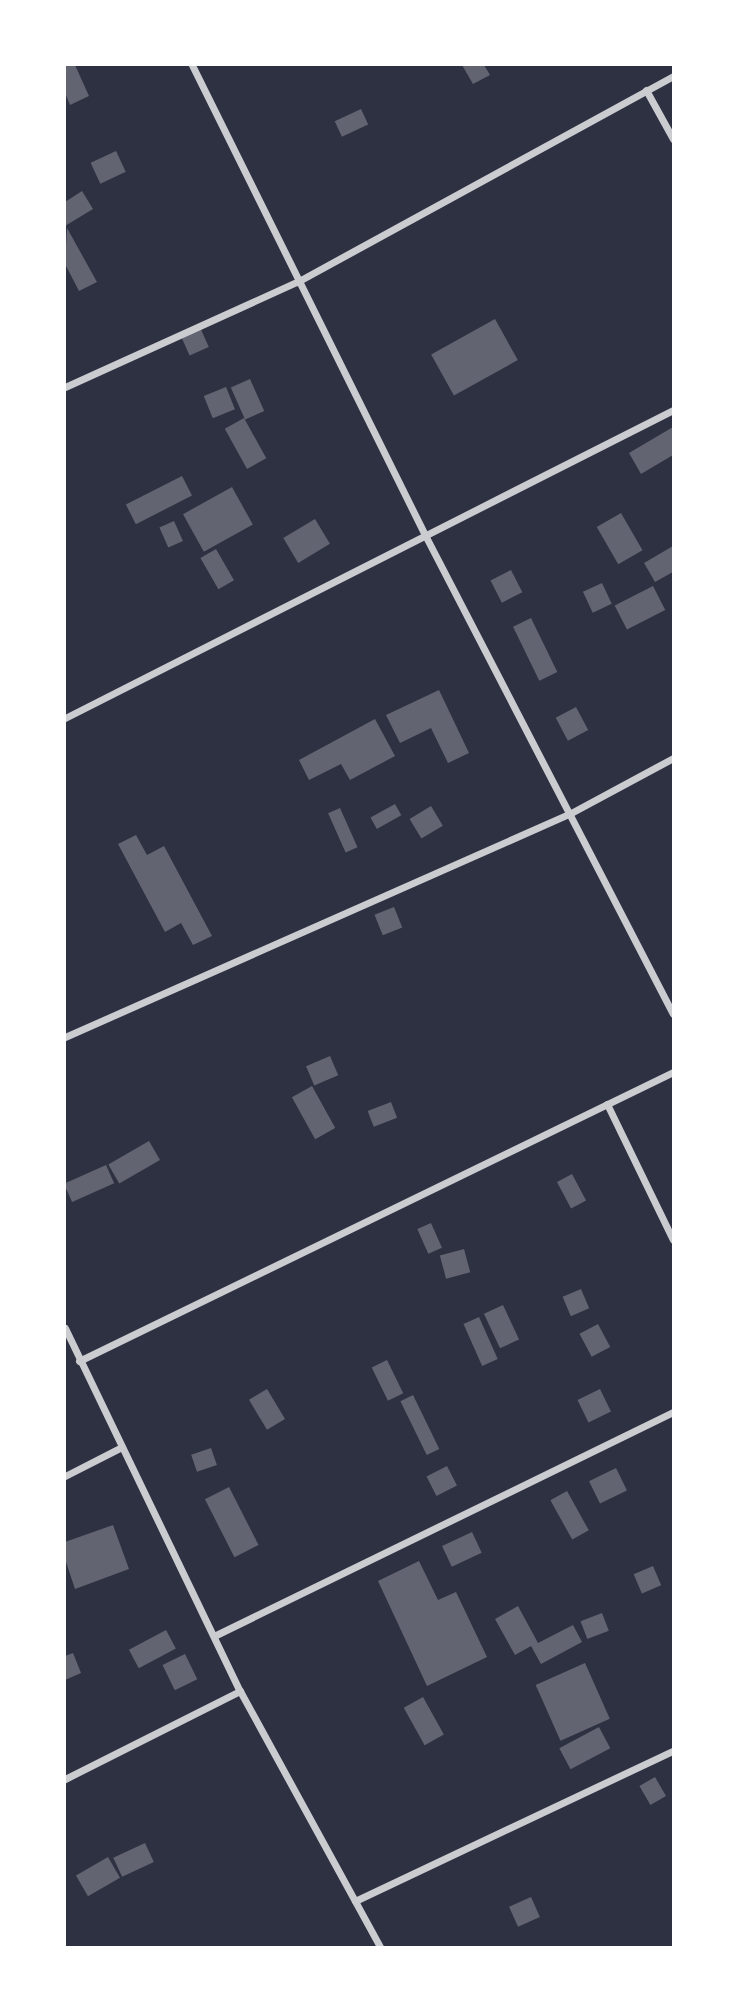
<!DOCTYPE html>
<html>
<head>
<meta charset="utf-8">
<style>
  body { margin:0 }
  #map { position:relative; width:738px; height:2012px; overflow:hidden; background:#2d3142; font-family:Inter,sans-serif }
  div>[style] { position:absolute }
  .building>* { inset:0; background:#626471; transform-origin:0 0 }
  .minor>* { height:7px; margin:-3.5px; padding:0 3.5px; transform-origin:3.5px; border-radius:3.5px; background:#caccd0 }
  span { translate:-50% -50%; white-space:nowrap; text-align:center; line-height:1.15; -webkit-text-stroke:5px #fff; paint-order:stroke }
  .frame { position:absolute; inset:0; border:66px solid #fff; pointer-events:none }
</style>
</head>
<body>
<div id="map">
  <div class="building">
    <div style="clip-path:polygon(65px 65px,75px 65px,89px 96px,70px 105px,65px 93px)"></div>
    <div style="clip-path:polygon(462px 65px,484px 65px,490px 75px,473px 84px)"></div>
    <div style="left:361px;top:109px;width:17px;height:29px;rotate:65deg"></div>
    <div style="left:116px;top:151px;width:23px;height:28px;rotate:65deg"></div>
    <div style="clip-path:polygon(82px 191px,93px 209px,65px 226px,65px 202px)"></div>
    <div style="clip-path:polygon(67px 228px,97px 282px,79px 291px,65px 264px)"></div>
    <div style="left:495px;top:319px;width:47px;height:73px;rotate:61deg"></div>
    <div style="left:199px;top:325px;width:24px;height:21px;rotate:66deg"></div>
    <div style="left:250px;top:379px;width:35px;height:21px;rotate:66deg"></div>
    <div style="left:226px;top:387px;width:24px;height:24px;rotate:68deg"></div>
    <div style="left:244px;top:418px;width:46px;height:22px;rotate:61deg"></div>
    <div style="clip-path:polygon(673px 427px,673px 455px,641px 474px,629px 453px)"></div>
    <div style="left:182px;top:476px;width:22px;height:63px;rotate:63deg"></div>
    <div style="left:232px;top:487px;width:43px;height:56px;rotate:61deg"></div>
    <div style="left:621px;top:513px;width:43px;height:28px;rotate:60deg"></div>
    <div style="left:315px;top:519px;width:29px;height:37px;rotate:59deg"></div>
    <div style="left:174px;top:521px;width:22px;height:16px;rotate:66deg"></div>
    <div style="clip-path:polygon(673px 546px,673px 572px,655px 582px,644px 563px)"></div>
    <div style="left:216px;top:549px;width:36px;height:18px;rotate:60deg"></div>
    <div style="left:511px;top:570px;width:25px;height:23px;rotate:63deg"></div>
    <div style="left:602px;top:583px;width:23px;height:21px;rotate:65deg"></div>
    <div style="left:653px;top:586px;width:27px;height:43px;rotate:63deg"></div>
    <div style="left:531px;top:618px;width:60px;height:20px;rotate:64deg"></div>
    <div style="clip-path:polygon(439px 690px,469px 753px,448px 763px,431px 728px,400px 743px,386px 715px)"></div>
    <div style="left:576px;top:707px;width:26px;height:23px;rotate:62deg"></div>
    <div style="clip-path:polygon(375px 719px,395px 756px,350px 780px,341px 764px,309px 780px,299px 760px)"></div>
    <div style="left:395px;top:804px;width:13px;height:28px;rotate:61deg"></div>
    <div style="left:431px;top:806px;width:23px;height:25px;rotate:59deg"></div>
    <div style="left:340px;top:808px;width:43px;height:13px;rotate:66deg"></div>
    <div style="clip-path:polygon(136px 835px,147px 855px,164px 846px,212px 936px,193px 945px,181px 923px,165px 932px,118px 844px)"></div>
    <div style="left:394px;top:907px;width:22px;height:21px;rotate:68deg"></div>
    <div style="left:330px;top:1056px;width:21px;height:26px;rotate:67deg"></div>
    <div style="left:312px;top:1086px;width:48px;height:23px;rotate:61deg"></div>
    <div style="left:391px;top:1102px;width:17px;height:25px;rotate:69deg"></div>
    <div style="left:149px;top:1141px;width:22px;height:47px;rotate:60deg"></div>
    <div style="left:106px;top:1165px;width:20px;height:46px;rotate:66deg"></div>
    <div style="left:572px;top:1174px;width:30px;height:17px;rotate:62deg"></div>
    <div style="left:431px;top:1223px;width:27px;height:15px;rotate:66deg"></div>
    <div style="left:464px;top:1249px;width:24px;height:25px;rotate:75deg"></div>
    <div style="left:581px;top:1289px;width:21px;height:20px;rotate:67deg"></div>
    <div style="left:503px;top:1305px;width:38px;height:21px;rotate:65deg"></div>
    <div style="left:479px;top:1317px;width:46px;height:17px;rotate:66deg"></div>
    <div style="left:598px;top:1324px;width:26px;height:21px;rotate:62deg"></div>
    <div style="left:387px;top:1360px;width:37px;height:17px;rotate:64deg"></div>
    <div style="left:267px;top:1389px;width:35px;height:21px;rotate:59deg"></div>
    <div style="left:600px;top:1389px;width:25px;height:25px;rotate:64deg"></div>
    <div style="left:413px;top:1395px;width:60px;height:14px;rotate:64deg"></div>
    <div style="left:211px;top:1448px;width:18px;height:21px;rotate:71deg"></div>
    <div style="left:447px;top:1466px;width:22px;height:23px;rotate:63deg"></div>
    <div style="left:616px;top:1468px;width:25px;height:30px;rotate:64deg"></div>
    <div style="left:229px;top:1487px;width:65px;height:27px;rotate:63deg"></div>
    <div style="left:567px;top:1491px;width:45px;height:19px;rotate:61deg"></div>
    <div style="clip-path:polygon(113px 1525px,129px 1569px,75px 1589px,65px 1559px,65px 1542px)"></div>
    <div style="left:472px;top:1532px;width:23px;height:33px;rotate:65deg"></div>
    <div style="clip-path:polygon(419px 1561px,438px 1600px,456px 1592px,487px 1657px,427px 1686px,378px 1581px)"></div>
    <div style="left:653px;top:1566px;width:21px;height:21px;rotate:67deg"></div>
    <div style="clip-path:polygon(518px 1606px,538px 1643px,573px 1625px,582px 1642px,541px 1664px,531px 1646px,515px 1655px,495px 1619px)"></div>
    <div style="left:602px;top:1613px;width:19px;height:23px;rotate:69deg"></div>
    <div style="left:166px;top:1630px;width:21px;height:42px;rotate:62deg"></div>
    <div style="clip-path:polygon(73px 1653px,81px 1673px,65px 1680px,65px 1656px)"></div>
    <div style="left:185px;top:1654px;width:28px;height:25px;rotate:64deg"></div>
    <div style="left:585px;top:1663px;width:61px;height:54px;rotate:66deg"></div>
    <div style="left:423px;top:1697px;width:43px;height:22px;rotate:61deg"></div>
    <div style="left:599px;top:1727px;width:24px;height:45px;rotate:62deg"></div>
    <div style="left:655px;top:1777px;width:22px;height:18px;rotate:60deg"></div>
    <div style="left:145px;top:1843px;width:21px;height:35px;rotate:65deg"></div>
    <div style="left:108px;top:1857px;width:24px;height:37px;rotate:60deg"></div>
    <div style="left:531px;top:1897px;width:22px;height:24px;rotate:66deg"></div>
  </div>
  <div class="minor">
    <div style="left:192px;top:65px;width:525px;rotate:63.63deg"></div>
    <div style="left:425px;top:535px;width:539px;rotate:62.63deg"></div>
    <div style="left:646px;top:90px;width:56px;rotate:61.1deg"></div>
    <div style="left:65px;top:387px;width:255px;rotate:-24.4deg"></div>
    <div style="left:297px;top:282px;width:429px;rotate:-28.7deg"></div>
    <div style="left:65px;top:718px;width:682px;rotate:-26.87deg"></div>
    <div style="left:65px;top:1037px;width:553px;rotate:-23.88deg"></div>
    <div style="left:571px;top:813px;width:116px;rotate:-28.3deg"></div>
    <div style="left:607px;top:1104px;width:151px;rotate:64.1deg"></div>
    <div style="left:65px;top:1328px;width:403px;rotate:64.3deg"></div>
    <div style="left:240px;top:1691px;width:292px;rotate:61.3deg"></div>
    <div style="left:79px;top:1361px;width:661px;rotate:-25.94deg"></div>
    <div style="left:65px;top:1476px;width:64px;rotate:-27deg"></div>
    <div style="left:214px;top:1636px;width:511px;rotate:-26.01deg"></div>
    <div style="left:65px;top:1779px;width:196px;rotate:-26.7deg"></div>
    <div style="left:355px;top:1901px;width:352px;rotate:-25.3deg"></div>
  </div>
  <div class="frame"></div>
</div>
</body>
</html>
